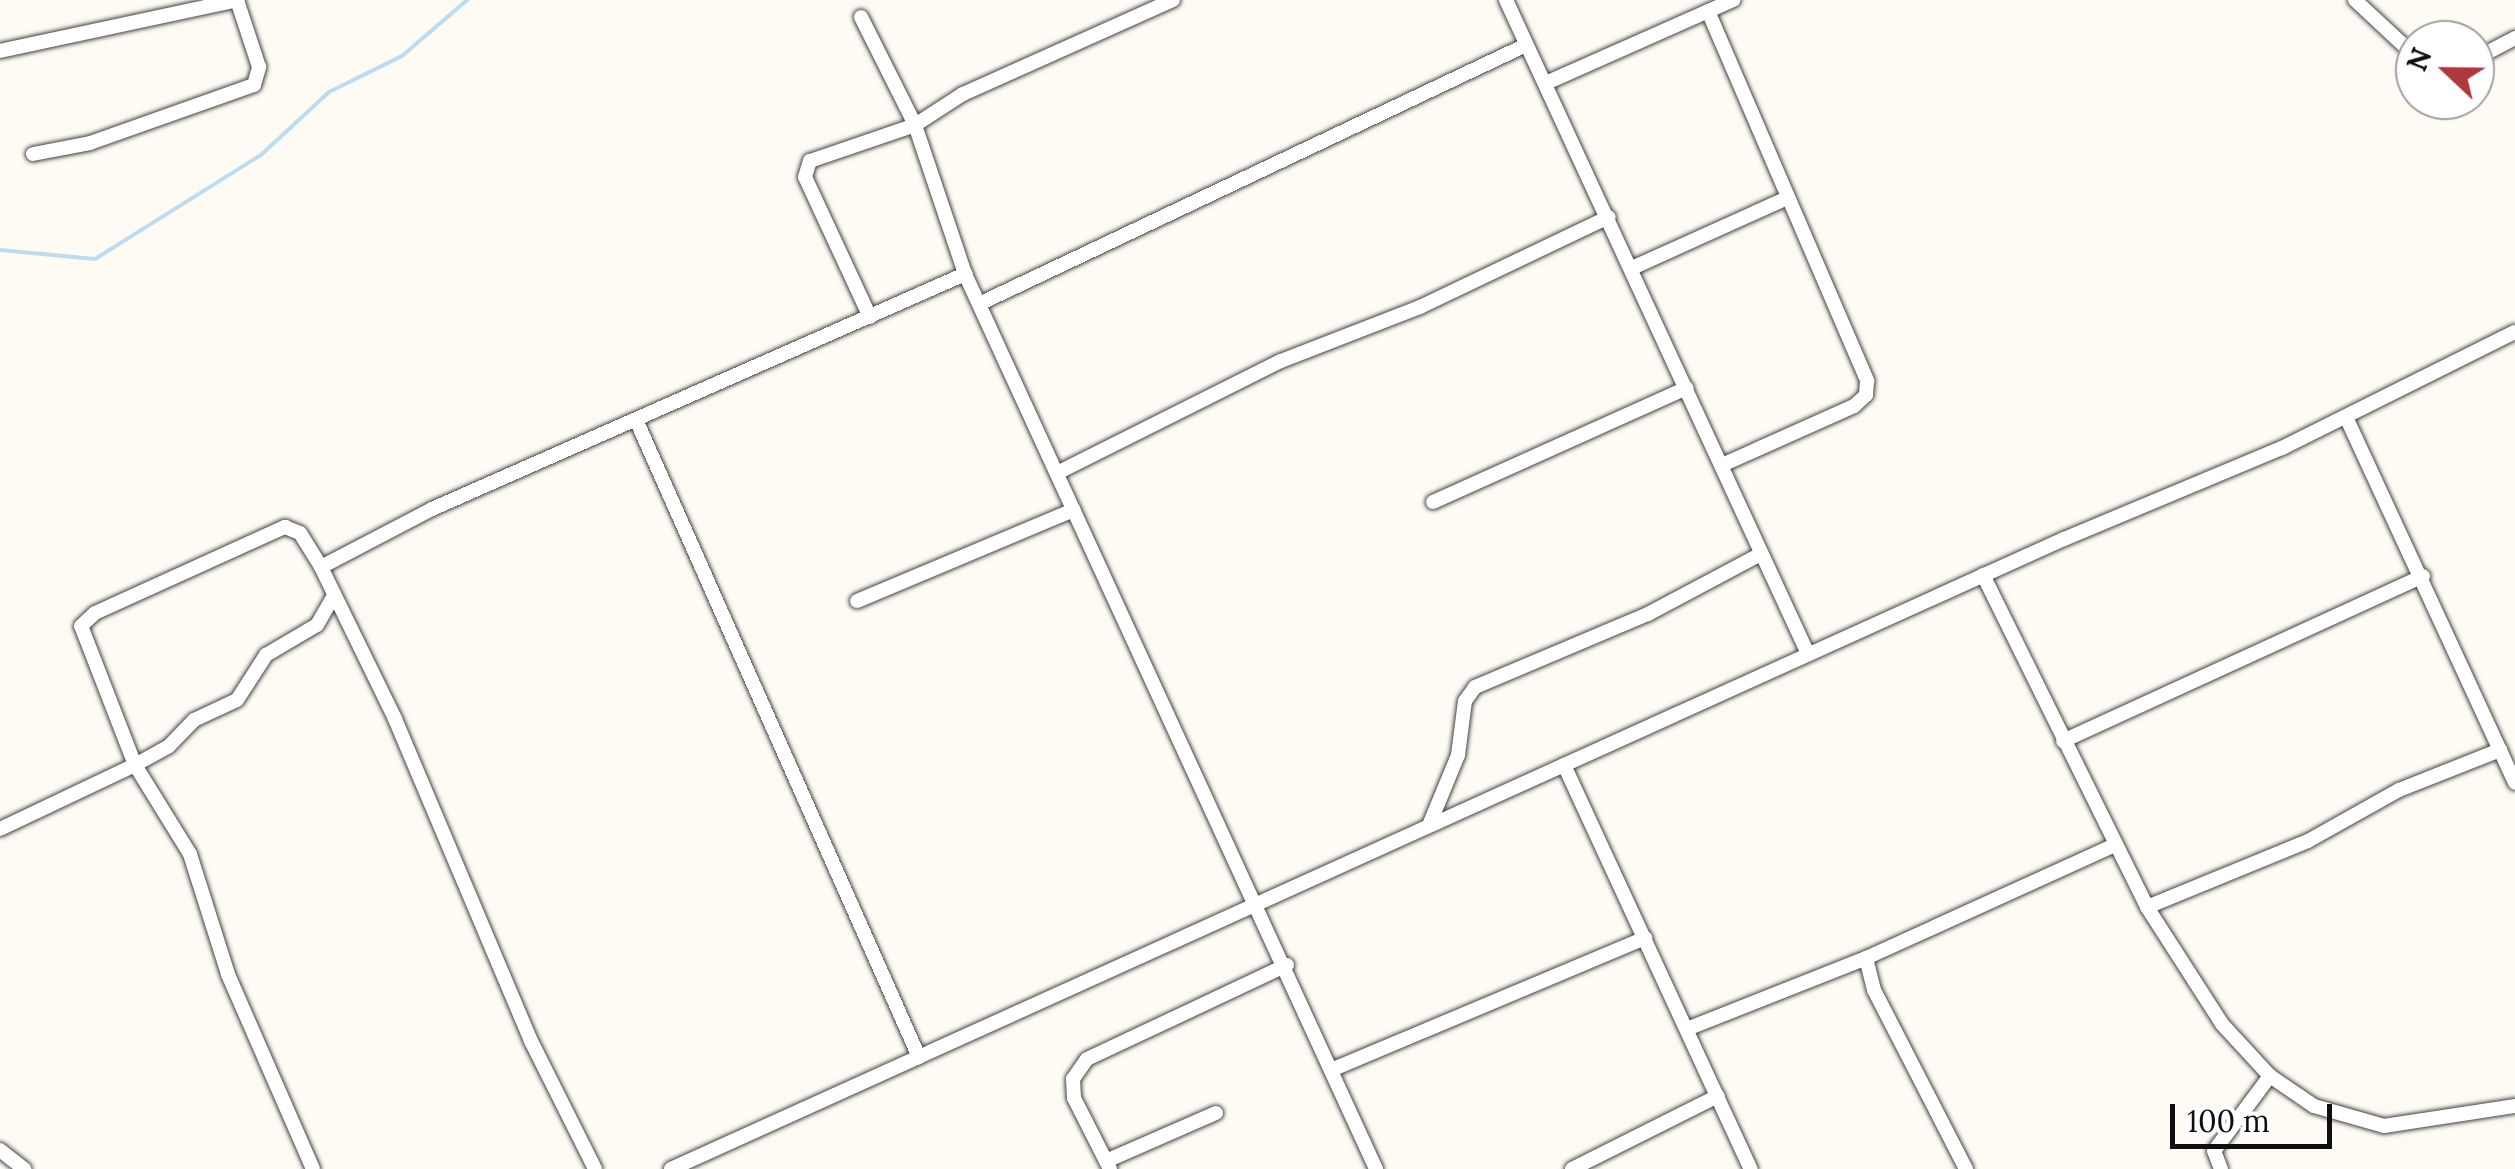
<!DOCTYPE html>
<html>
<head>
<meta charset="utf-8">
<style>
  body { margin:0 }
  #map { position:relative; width:2515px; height:1169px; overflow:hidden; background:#fdfbf3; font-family:Lora,serif }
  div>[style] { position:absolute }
  .stream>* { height:4px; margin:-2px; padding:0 2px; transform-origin:2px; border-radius:2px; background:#bedcef }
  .roads { filter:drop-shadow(0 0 2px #424242) drop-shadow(0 0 2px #424242) }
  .minor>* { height:14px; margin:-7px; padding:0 7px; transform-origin:7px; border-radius:7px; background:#fff }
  span { translate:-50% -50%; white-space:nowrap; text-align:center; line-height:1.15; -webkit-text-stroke:10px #fff; paint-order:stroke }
  .north { position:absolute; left:2395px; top:20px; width:100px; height:100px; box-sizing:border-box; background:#fff; border:2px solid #9f9f9f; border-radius:50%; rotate:292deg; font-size:28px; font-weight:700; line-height:40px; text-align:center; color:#0f0f0f }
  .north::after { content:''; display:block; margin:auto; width:35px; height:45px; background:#ae383d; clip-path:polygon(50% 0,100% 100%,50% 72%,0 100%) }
  .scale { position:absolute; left:2170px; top:1104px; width:162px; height:45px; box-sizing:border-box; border:5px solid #0f0f0f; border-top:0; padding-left:12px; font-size:30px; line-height:35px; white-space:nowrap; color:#0f0f0f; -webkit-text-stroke:8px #fff; paint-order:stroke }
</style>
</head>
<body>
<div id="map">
  <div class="stream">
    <div style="left:0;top:250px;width:95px;rotate:5.4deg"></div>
    <div style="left:95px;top:259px;width:196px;rotate:-32.1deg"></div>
    <div style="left:261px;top:155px;width:93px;rotate:-42.8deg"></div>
    <div style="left:329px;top:92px;width:81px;rotate:-26.3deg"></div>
    <div style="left:402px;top:56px;width:86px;rotate:-40.7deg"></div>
  </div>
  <div class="roads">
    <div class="minor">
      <div style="left:1506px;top:0;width:720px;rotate:65.21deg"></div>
      <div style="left:2355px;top:0;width:82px;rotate:43deg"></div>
      <div style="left:1708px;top:11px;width:403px;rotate:66.7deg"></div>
      <div style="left:1867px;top:381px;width:14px;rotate:94deg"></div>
      <div style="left:1866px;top:395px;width:16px;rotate:137deg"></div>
      <div style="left:1854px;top:406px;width:145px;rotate:155.9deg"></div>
      <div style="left:861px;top:17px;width:121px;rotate:63.4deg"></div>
      <div style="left:915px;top:125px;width:157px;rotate:71.4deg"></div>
      <div style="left:965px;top:274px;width:985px;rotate:65.33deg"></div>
      <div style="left:0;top:51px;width:243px;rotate:-12.1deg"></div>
      <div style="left:2475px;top:59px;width:45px;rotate:-27.7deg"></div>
      <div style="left:1546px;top:83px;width:205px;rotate:-23.9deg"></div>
      <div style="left:33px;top:154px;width:58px;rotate:-10.9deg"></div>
      <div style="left:90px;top:143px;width:174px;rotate:-19.5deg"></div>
      <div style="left:254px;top:85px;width:19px;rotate:-74deg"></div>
      <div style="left:259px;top:67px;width:71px;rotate:-108.2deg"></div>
      <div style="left:1632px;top:268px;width:170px;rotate:-24.3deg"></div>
      <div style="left:981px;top:303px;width:603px;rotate:-25.33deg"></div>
      <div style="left:870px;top:317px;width:154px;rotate:-114.9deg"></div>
      <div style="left:805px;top:177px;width:17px;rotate:-73deg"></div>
      <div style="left:810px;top:161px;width:111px;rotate:-18.9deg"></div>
      <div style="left:915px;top:125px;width:57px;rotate:-32.9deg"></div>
      <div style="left:963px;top:94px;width:230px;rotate:-24.1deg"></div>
      <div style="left:2346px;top:417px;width:403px;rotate:65.2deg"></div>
      <div style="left:637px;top:422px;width:695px;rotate:66.05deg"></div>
      <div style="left:1057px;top:473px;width:250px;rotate:-26.6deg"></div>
      <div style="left:1281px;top:361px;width:149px;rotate:-21.2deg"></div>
      <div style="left:1420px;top:307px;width:209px;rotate:-25.5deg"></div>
      <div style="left:1433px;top:502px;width:278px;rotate:-24.2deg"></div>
      <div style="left:321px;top:567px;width:125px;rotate:-27.6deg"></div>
      <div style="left:432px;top:509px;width:583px;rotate:-23.79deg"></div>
      <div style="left:1983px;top:575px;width:370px;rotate:63.7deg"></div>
      <div style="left:2147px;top:907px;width:139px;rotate:57.3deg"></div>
      <div style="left:2222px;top:1024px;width:71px;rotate:47.3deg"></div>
      <div style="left:2270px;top:1076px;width:53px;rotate:34.3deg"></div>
      <div style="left:2314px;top:1106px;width:73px;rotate:15.9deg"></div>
      <div style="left:2384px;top:1126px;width:133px;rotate:-8.7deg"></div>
      <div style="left:857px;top:601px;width:235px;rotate:-22.8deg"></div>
      <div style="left:2063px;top:741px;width:396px;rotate:-24.6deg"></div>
      <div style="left:1564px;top:765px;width:445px;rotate:65.2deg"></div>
      <div style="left:1430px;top:823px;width:74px;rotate:-67.6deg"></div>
      <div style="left:1458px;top:755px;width:54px;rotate:-82.6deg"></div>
      <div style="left:1465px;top:701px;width:17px;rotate:-54deg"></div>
      <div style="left:1475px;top:687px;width:188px;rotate:-22.9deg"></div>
      <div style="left:1648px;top:614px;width:128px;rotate:-28deg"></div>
      <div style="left:0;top:829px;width:149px;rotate:-25.4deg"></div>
      <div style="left:135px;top:765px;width:39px;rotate:-29deg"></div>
      <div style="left:169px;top:746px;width:36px;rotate:-46deg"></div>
      <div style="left:194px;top:720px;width:47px;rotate:-24.9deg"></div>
      <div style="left:237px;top:700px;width:54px;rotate:-57.2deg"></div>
      <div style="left:266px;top:655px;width:59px;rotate:-30.5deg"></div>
      <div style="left:317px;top:625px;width:34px;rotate:-60deg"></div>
      <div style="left:2147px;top:907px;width:174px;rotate:-22.3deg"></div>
      <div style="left:2308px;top:841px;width:104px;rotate:-29.3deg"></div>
      <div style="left:2399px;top:790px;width:109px;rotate:-21.6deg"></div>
      <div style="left:1687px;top:1029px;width:193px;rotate:-21.6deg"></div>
      <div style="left:1331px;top:1070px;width:341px;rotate:-22.8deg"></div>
      <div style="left:0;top:1150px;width:31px;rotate:38deg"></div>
      <div style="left:1106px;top:1161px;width:120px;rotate:-23.6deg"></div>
      <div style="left:313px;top:1169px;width:213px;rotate:-113.6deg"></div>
      <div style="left:228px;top:974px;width:126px;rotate:-107.6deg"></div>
      <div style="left:190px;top:854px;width:105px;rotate:-121.7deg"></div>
      <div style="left:135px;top:765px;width:149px;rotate:-111.2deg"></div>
      <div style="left:81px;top:626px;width:19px;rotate:-43deg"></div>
      <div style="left:95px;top:613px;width:209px;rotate:-24.4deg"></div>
      <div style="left:285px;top:527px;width:16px;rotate:22deg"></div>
      <div style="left:300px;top:533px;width:40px;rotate:58deg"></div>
      <div style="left:321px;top:567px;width:169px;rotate:64deg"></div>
      <div style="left:395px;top:719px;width:350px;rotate:67.1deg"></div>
      <div style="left:531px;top:1041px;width:143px;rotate:63.4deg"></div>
      <div style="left:671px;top:1169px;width:1529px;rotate:-24.34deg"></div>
      <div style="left:2064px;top:539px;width:236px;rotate:-22.7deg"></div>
      <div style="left:2282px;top:448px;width:260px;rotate:-26.5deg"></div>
      <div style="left:1110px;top:1169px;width:80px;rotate:-116.9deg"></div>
      <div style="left:1074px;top:1098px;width:19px;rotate:-93deg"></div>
      <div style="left:1073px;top:1079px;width:24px;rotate:-55deg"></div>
      <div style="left:1087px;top:1059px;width:221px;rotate:-25.2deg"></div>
      <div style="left:1572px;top:1169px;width:163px;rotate:-26.6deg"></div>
      <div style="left:1966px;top:1169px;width:201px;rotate:-117.2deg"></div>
      <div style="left:1874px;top:990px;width:33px;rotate:-104deg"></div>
      <div style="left:1866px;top:958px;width:273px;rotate:-24.4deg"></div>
      <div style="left:2221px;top:1169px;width:19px;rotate:-111deg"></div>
      <div style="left:2214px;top:1151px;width:94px;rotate:-53.3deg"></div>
    </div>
  </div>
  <div class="north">N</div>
  <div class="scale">100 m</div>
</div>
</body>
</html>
